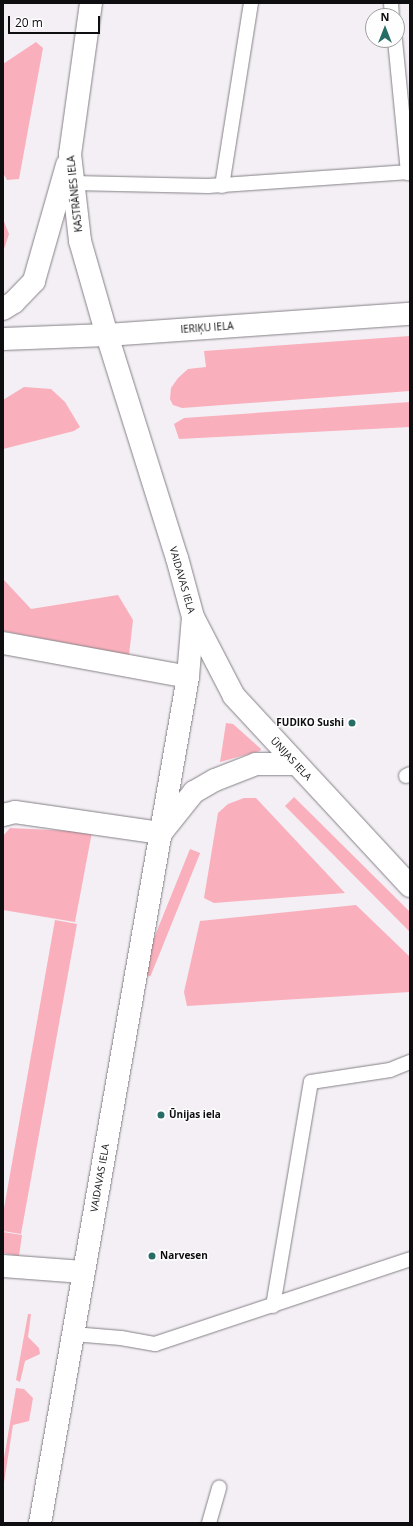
<!DOCTYPE html>
<html>
<head>
<meta charset="utf-8">
<style>
  body { margin:0 }
  #map { position:relative; width:413px; height:1526px; overflow:hidden; background:#f3eff5; font-family:"Open Sans",sans-serif }
  div>[style] { position:absolute }
  .green>* { inset:0; background:#faafbc; transform-origin:0 0 }
  .roads { filter:drop-shadow(0 0 1px #858186) drop-shadow(0 0 1px #858186) }
  .lane>* { height:14px; margin:-7px; padding:0 7px; transform-origin:7px; border-radius:7px; background:#fff }
  .street>* { height:22px; margin:-11px; padding:0 11px; transform-origin:11px; border-radius:11px; background:#fff }
  .secondary>* { height:22px; margin:-11px; padding:0 11px; transform-origin:11px; border-radius:11px; background:#fff }
  .primary>* { height:22px; margin:-11px; padding:0 11px; transform-origin:11px; border-radius:11px; background:#fff }
  .dots>* { width:11px; height:11px; translate:-50% -50%; box-sizing:border-box; border:2px solid #fffeff; border-radius:50% }
  span { translate:-50% -50%; white-space:nowrap; text-align:center; line-height:1.15; -webkit-text-stroke:3px #fffeff; paint-order:stroke }
  .street-label { font-size:10px; color:#0e0d0f }
  .poi-label { font-size:10px; color:#0e0d0f; font-weight:700 }
  .right { translate:-100% -50%; text-align:right }
  .left { translate:0 -50%; text-align:left }
  .frame { position:absolute; inset:0; border:4px solid #0e0d0f; pointer-events:none }
  .north { position:absolute; left:365px; top:8px; width:40px; height:40px; box-sizing:border-box; background:#fffeff; border:1px solid #9f9e9f; border-radius:50%; rotate:0deg; font-size:11px; font-weight:700; line-height:16px; text-align:center; color:#0e0d0f }
  .north::after { content:''; display:block; margin:auto; width:14px; height:18px; background:#266e65; clip-path:polygon(50% 0,100% 100%,50% 72%,0 100%) }
  .scale { position:absolute; left:8px; top:16px; width:92px; height:18px; box-sizing:border-box; border:2px solid #0e0d0f; border-top:0; padding-left:5px; font-size:12px; line-height:14px; white-space:nowrap; color:#0e0d0f; -webkit-text-stroke:3px #fffeff; paint-order:stroke }
</style>
</head>
<body>
<div id="map">
  <div class="green">
    <div style="clip-path:polygon(36px 42px,43px 48px,19px 179px,7px 180px,3px 173px,3px 64px)"></div>
    <div style="clip-path:polygon(3px 219px,9px 234px,3px 252px)"></div>
    <div style="clip-path:polygon(410px 336px,410px 391px,182px 408px,173px 405px,170px 399px,171px 388px,178px 378px,188px 369px,206px 367px,204px 351px)"></div>
    <div style="clip-path:polygon(24px 387px,51px 389px,65px 402px,80px 427px,74px 431px,3px 449px,3px 400px)"></div>
    <div style="clip-path:polygon(410px 402px,410px 427px,179px 439px,174px 424px,184px 418px)"></div>
    <div style="clip-path:polygon(3px 579px,31px 609px,118px 595px,133px 620px,129px 655px,3px 631px)"></div>
    <div style="clip-path:polygon(226px 723px,233px 724px,261px 749px,260px 751px,220px 762px)"></div>
    <div style="clip-path:polygon(294px 797px,410px 912px,410px 932px,285px 806px)"></div>
    <div style="clip-path:polygon(244px 798px,256px 798px,345px 893px,214px 903px,204px 898px,218px 813px,228px 804px)"></div>
    <div style="clip-path:polygon(10px 828px,92px 832px,75px 922px,3px 910px,3px 836px)"></div>
    <div style="left:190px;top:849px;width:11px;height:133px;rotate:22deg"></div>
    <div style="clip-path:polygon(356px 905px,410px 957px,410px 992px,187px 1006px,184px 992px,200px 921px)"></div>
    <div style="clip-path:polygon(55px 920px,77px 924px,21px 1234px,3px 1231px,3px 1214px)"></div>
    <div style="clip-path:polygon(3px 1232px,22px 1235px,19px 1256px,3px 1253px)"></div>
    <div style="clip-path:polygon(28px 1314px,31px 1314px,28px 1337px,39px 1348px,40px 1354px,25px 1361px,20px 1382px,16px 1380px)"></div>
    <div style="clip-path:polygon(16px 1388px,24px 1389px,33px 1398px,29px 1421px,13px 1425px,3px 1489px,3px 1464px)"></div>
  </div>
  <div class="roads">
    <div class="lane">
      <div style="left:391px;top:3px;width:13px;rotate:86deg"></div>
      <div style="left:395px;top:40px;width:134px;rotate:84.4deg"></div>
      <div style="left:73px;top:183px;width:135px;rotate:1.3deg"></div>
      <div style="left:208px;top:186px;width:202px;rotate:-4deg"></div>
      <div style="left:222px;top:186px;width:185px;rotate:-81deg"></div>
      <div style="left:406px;top:776px;width:4px;rotate:-27deg"></div>
      <div style="left:273px;top:1306px;width:227px;rotate:-80.4deg"></div>
      <div style="left:311px;top:1082px;width:80px;rotate:-8.6deg"></div>
      <div style="left:390px;top:1070px;width:22px;rotate:-22deg"></div>
      <div style="left:73px;top:1334px;width:48px;rotate:4.8deg"></div>
      <div style="left:121px;top:1338px;width:35px;rotate:10deg"></div>
      <div style="left:155px;top:1344px;width:269px;rotate:-18.4deg"></div>
      <div style="left:209px;top:1523px;width:37px;rotate:-74deg"></div>
    </div>
    <div class="street">
      <div style="left:193px;top:617px;width:89px;rotate:62.6deg"></div>
      <div style="left:234px;top:696px;width:259px;rotate:47.2deg"></div>
      <div style="left:3px;top:643px;width:188px;rotate:10.4deg"></div>
      <div style="left:3px;top:815px;width:12px;rotate:-14deg"></div>
      <div style="left:15px;top:812px;width:148px;rotate:8.2deg"></div>
      <div style="left:161px;top:833px;width:53px;rotate:-51.2deg"></div>
      <div style="left:194px;top:792px;width:24px;rotate:-30deg"></div>
      <div style="left:215px;top:780px;width:44px;rotate:-21.3deg"></div>
      <div style="left:256px;top:764px;width:40px"></div>
      <div style="left:3px;top:1266px;width:80px;rotate:4.3deg"></div>
    </div>
    <div class="secondary">
      <div style="left:91px;top:3px;width:152px;rotate:97.9deg"></div>
      <div style="left:70px;top:154px;width:88px;rotate:83.4deg"></div>
      <div style="left:80px;top:241px;width:98px;rotate:74deg"></div>
      <div style="left:107px;top:335px;width:304px;rotate:-4deg"></div>
      <div style="left:3px;top:309px;width:13px;rotate:-32deg"></div>
      <div style="left:14px;top:302px;width:29px;rotate:-46deg"></div>
      <div style="left:34px;top:281px;width:121px;rotate:-74.1deg"></div>
    </div>
    <div class="primary">
      <div style="left:3px;top:339px;width:104px;rotate:-2.2deg"></div>
      <div style="left:107px;top:335px;width:234px;rotate:72.6deg"></div>
      <div style="left:177px;top:558px;width:61px;rotate:74.8deg"></div>
      <div style="left:193px;top:617px;width:60px;rotate:94.8deg"></div>
      <div style="left:188px;top:677px;width:859px;rotate:99.92deg"></div>
    </div>
  </div>
  <div class="dots">
    <div style="left:352px;top:723px;background:#266e65"></div>
    <div style="left:161px;top:1115px;background:#266e65"></div>
    <div style="left:152px;top:1256px;background:#266e65"></div>
  </div>
  <div class="street-label">
    <span style="left:75px;top:194px;rotate:-96deg">KASTRĀNES IELA</span>
    <span style="left:207px;top:328px;rotate:-4deg">IERIĶU IELA</span>
    <span style="left:182px;top:580px;rotate:74deg">VAIDAVAS IELA</span>
    <span style="left:291px;top:759px;rotate:47deg">ŪNIJAS IELA</span>
    <span style="left:100px;top:1178px;rotate:-80deg">VAIDAVAS IELA</span>
  </div>
  <div class="poi-label">
    <span class="right" style="left:344px;top:723px">FUDIKO Sushi</span>
    <span class="left" style="left:169px;top:1115px">Ūnijas iela</span>
    <span class="left" style="left:160px;top:1256px">Narvesen</span>
  </div>
  <div class="frame"></div>
  <div class="north">N</div>
  <div class="scale">20 m</div>
</div>
</body>
</html>
